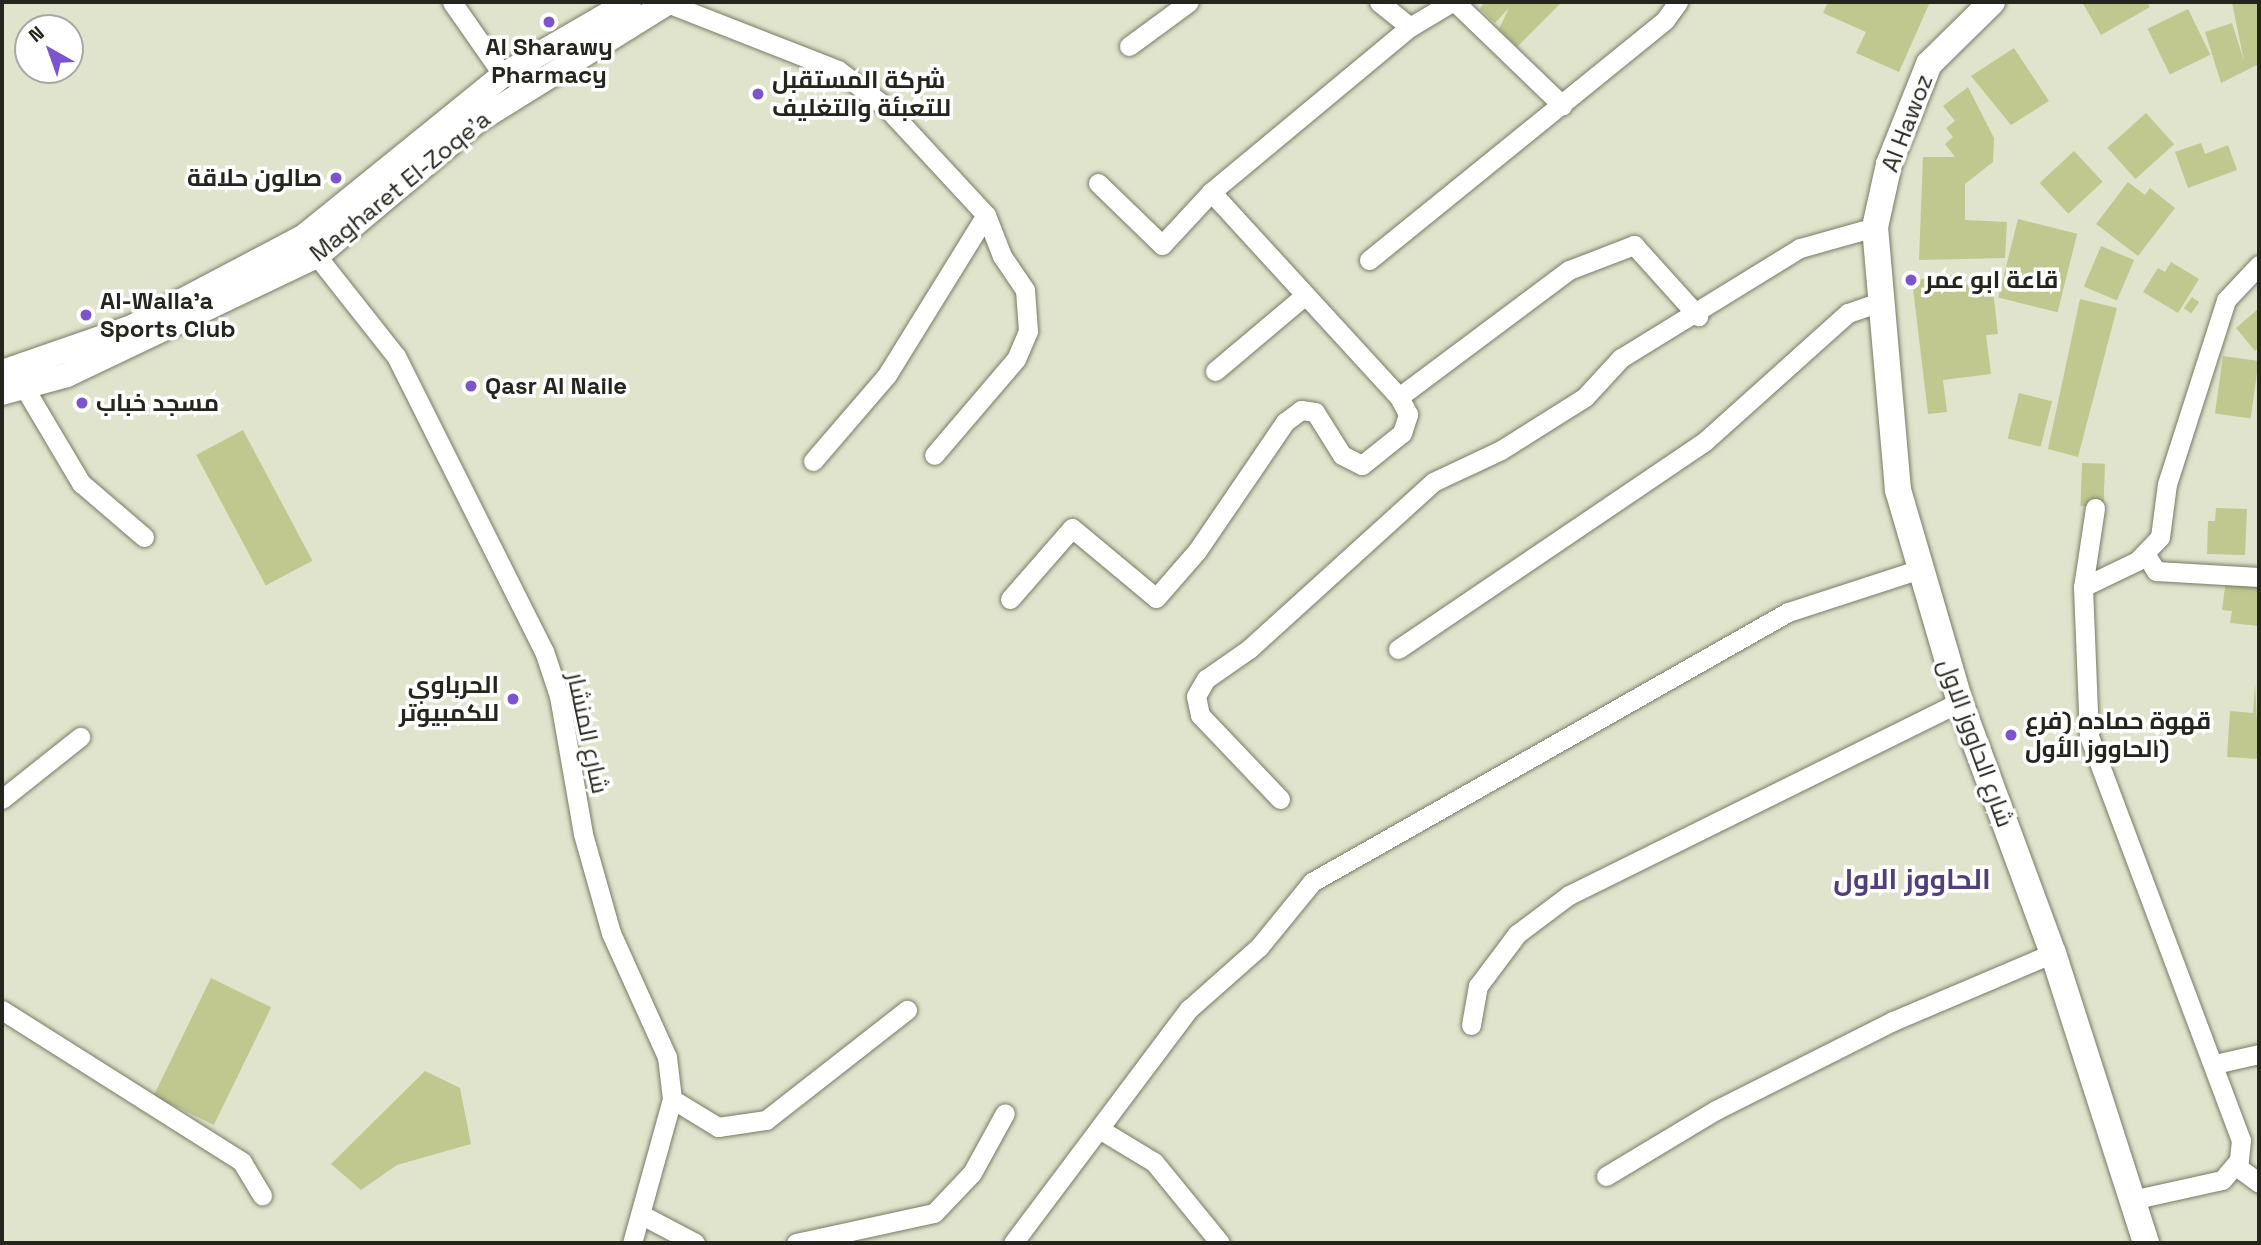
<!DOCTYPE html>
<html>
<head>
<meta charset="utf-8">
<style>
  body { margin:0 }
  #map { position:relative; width:2261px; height:1245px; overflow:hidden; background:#e0e4cc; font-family:"Space Grotesk",Cairo,sans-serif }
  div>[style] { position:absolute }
  .building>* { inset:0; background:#c0c88f; transform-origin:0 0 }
  .roads { filter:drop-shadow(0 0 2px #787b65) drop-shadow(0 0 2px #787b65) }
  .minor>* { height:19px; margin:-9.5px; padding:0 9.5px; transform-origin:9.5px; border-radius:9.5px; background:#fff }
  .tertiary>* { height:24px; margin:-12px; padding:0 12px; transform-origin:12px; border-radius:12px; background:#fff }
  .secondary>* { height:26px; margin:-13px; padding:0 13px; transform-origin:13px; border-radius:13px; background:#fff }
  .dots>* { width:19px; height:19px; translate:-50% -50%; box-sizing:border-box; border:4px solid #fff; border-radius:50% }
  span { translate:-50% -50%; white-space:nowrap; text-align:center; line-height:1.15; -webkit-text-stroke:7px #fff; paint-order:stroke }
  .poi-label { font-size:24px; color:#24251c; font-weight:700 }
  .left { translate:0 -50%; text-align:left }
  .right { translate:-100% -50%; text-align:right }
  .street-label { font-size:24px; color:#24251c }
  .quarter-label { font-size:28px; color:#503f7c; font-weight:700 }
  .frame { position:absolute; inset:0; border:4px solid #24251c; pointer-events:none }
  .north { position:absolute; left:14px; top:14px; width:70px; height:70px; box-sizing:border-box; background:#fff; border:2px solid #a7a8a4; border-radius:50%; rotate:320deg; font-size:19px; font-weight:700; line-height:28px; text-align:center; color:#24251c }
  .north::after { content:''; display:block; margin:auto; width:24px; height:32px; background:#7c55ce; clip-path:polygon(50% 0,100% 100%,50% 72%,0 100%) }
</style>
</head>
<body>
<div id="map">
  <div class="building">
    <div style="clip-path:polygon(1484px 2px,1562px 2px,1517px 47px,1499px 29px,1509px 8px,1495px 23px,1480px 9px)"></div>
    <div style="clip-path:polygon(1828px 2px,1930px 2px,1899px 72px,1856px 53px,1866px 32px,1823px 13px)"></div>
    <div style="clip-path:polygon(2082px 2px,2147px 2px,2150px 7px,2101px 35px)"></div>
    <div style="clip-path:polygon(2259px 2px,2259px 64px,2221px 83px,2205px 32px,2232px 23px,2244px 61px,2232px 3px)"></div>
    <div style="left:2188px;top:9px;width:51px;height:45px;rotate:64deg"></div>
    <div style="clip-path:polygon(2014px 48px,2049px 101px,2011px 125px,1971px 76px)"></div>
    <div style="clip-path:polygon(1968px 87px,1994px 138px,1993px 162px,1965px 184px,1965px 220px,2007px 222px,2005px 258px,1919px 260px,1923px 157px,1955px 157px,1945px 144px,1953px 137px,1946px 128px,1955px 121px,1943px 106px)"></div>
    <div style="left:2146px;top:113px;width:42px;height:52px;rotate:48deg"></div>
    <div style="clip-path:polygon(2201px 143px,2205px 154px,2228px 145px,2237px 170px,2188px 188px,2175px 152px)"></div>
    <div style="left:2074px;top:151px;width:42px;height:47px;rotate:47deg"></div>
    <div style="clip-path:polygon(2128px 182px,2145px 195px,2150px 188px,2175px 208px,2138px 256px,2096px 224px)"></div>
    <div style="left:2018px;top:219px;width:61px;height:81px;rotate:14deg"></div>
    <div style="left:2101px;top:246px;width:36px;height:44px;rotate:23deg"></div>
    <div style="clip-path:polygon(2171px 262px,2199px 279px,2178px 313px,2143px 292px,2158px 268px,2165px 272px)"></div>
    <div style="clip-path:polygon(1957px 275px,1959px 286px,1992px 281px,1998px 334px,1986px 335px,1991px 374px,1943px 380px,1947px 412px,1928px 414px,1912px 280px)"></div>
    <div style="left:2192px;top:297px;width:9px;height:14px;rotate:36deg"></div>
    <div style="clip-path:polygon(2080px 299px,2117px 308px,2078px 457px,2048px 449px)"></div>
    <div style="clip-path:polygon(2259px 308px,2259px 348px,2255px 351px,2236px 328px)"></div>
    <div style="left:2223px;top:356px;width:36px;height:58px;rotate:8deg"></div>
    <div style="left:2019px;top:393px;width:34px;height:47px;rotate:14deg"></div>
    <div style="left:243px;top:430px;width:148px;height:53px;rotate:62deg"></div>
    <div style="left:2082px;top:463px;width:23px;height:43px;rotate:2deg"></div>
    <div style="clip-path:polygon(2216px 508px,2247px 509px,2245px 555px,2207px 554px,2208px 521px,2215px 521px)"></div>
    <div style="clip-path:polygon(2226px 579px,2259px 583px,2259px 626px,2230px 623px,2232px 611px,2222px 610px)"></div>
    <div style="clip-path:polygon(2255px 684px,2259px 759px,2227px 757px,2230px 711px,2253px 713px)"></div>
    <div style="left:211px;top:978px;width:67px;height:131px;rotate:26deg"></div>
    <div style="clip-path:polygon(425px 1071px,460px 1088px,471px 1144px,397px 1165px,361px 1190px,331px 1164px)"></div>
  </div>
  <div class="roads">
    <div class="minor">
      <div style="left:452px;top:2px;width:89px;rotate:55.1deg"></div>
      <div style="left:1379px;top:2px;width:40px;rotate:39deg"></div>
      <div style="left:1455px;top:2px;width:149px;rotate:43.9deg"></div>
      <div style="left:667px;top:3px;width:184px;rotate:21.4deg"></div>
      <div style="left:838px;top:70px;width:61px;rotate:37.6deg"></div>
      <div style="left:886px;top:107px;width:147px;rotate:47.2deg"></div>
      <div style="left:986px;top:215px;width:44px;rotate:68.7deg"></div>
      <div style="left:1002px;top:256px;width:41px;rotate:55.9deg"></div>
      <div style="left:1025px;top:290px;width:41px;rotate:85.8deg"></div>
      <div style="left:1028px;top:331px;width:30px;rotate:113deg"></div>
      <div style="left:1016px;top:359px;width:126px;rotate:130.5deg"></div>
      <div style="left:1129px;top:46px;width:74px;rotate:-36.3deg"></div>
      <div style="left:1098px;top:183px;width:89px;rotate:44.1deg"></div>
      <div style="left:1162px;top:245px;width:72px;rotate:-47.2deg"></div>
      <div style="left:1211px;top:192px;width:259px;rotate:-39.7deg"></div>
      <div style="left:1410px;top:27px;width:49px;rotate:-30.8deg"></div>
      <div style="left:309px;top:246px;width:140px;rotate:51.7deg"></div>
      <div style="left:396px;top:356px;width:330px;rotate:63.4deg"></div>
      <div style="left:544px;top:651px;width:47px;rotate:71.6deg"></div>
      <div style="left:559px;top:696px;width:140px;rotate:80.1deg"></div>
      <div style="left:583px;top:834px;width:103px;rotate:74.2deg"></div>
      <div style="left:611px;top:933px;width:136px;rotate:65.7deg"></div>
      <div style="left:667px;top:1057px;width:42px;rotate:83.2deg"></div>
      <div style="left:672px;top:1099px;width:149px;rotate:105.5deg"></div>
      <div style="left:1369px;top:260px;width:381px;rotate:-39deg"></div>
      <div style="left:1665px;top:20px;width:22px;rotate:-54deg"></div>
      <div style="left:1215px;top:371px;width:115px;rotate:-40.1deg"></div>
      <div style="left:24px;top:387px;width:112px;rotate:59.3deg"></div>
      <div style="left:81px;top:483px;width:83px;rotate:40.6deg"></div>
      <div style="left:1399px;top:397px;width:212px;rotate:-36.8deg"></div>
      <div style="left:1569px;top:270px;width:70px;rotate:-21deg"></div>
      <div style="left:1634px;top:245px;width:96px;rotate:48deg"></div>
      <div style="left:813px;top:461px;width:113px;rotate:-49.3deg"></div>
      <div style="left:887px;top:375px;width:188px;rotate:-58.3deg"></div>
      <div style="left:2095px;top:508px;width:80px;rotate:98.6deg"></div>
      <div style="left:2083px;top:587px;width:149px;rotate:87.7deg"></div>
      <div style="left:2089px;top:736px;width:432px;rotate:69.4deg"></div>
      <div style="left:2241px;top:1140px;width:20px;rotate:96deg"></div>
      <div style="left:2239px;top:1160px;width:26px;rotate:130deg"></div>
      <div style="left:2222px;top:1180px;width:88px;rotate:167.5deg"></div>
      <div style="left:2146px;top:555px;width:19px;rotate:58deg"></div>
      <div style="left:2156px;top:571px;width:103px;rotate:3.3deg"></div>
      <div style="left:2083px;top:587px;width:60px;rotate:-25.7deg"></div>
      <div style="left:2137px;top:561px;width:33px;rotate:-46deg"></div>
      <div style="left:2160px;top:537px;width:53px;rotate:-82.5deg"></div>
      <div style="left:2167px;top:484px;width:193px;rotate:-72.2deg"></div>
      <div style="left:2226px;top:300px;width:48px;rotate:-46.7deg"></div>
      <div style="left:1010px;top:599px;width:94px;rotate:-48.9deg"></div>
      <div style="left:1072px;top:528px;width:109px;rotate:39.8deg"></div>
      <div style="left:1156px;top:598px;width:62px;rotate:-48.9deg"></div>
      <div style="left:1197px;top:551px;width:156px;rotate:-55.7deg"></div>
      <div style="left:1285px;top:422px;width:20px;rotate:-37deg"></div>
      <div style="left:1301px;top:410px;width:14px;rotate:8deg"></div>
      <div style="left:1315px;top:412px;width:51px;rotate:57.9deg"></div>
      <div style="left:1342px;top:455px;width:22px;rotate:27deg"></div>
      <div style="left:1362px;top:465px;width:51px;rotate:-38.7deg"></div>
      <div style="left:1402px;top:433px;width:20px;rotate:-72deg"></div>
      <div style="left:1408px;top:414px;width:19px;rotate:-118deg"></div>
      <div style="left:1399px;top:397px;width:278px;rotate:-132.5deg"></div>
      <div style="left:1398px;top:649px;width:369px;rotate:-34.1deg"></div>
      <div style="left:1704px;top:442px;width:193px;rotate:-41.9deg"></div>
      <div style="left:1848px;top:313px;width:36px;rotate:-19deg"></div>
      <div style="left:2px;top:799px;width:100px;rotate:-38.5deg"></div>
      <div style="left:1280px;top:799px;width:116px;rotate:-133.6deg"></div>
      <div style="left:1200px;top:715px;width:19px;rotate:-102deg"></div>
      <div style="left:1196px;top:696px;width:20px;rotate:-60deg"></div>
      <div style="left:1206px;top:679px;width:52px;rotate:-34.9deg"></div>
      <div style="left:1249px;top:649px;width:248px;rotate:-42.2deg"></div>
      <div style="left:1433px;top:482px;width:75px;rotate:-25.2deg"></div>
      <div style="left:1501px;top:450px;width:99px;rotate:-32.2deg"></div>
      <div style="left:1585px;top:397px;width:53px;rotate:-47.3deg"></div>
      <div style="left:1621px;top:358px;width:210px;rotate:-31.6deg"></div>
      <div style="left:1800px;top:248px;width:78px;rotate:-15.6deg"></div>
      <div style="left:2px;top:1010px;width:284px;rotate:32.3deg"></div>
      <div style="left:242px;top:1162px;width:39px;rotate:59deg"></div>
      <div style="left:1471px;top:1025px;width:40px;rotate:-80deg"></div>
      <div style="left:1478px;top:986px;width:65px;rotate:-53.1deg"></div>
      <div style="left:1517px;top:934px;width:65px;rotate:-36.9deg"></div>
      <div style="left:1569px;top:895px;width:436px;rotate:-26.3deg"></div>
      <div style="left:2215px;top:1064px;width:45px;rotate:-12.8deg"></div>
      <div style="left:672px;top:1099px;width:54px;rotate:31.3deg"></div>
      <div style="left:718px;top:1127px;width:49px;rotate:-8.3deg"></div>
      <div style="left:766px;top:1120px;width:179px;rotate:-38deg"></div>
      <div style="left:1101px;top:1130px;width:62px;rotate:31.1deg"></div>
      <div style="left:1154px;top:1162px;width:104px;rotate:50.8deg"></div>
      <div style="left:2236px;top:1166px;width:29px;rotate:36deg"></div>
      <div style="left:1606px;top:1176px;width:128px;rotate:-31deg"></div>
      <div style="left:1716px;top:1110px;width:198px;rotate:-26.7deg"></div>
      <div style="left:1893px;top:1021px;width:174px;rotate:-23deg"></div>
      <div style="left:642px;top:1215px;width:60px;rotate:27.8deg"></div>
      <div style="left:796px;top:1243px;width:141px;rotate:-12.3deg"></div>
      <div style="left:934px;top:1213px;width:55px;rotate:-46.5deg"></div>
      <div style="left:972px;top:1173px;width:68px;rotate:-61.2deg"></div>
      <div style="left:1013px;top:1243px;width:293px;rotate:-53.1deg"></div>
      <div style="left:1189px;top:1009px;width:94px;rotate:-41.5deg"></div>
      <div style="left:1259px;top:947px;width:84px;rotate:-50.8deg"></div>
      <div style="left:1312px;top:882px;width:547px;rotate:-29.56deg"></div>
      <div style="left:1788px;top:612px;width:136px;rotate:-18deg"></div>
    </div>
    <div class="tertiary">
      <div style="left:2px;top:372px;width:138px;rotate:-19.1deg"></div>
      <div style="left:132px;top:327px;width:193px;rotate:-27.8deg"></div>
      <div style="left:303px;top:237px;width:257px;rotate:-39deg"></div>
      <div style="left:503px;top:75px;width:146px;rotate:-30.1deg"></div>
      <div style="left:2px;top:393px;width:67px;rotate:-15.5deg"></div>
      <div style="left:67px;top:375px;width:277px;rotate:-25.5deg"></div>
      <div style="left:317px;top:256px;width:208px;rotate:-40.1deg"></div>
      <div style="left:476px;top:122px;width:227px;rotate:-31.9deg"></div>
    </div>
    <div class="secondary">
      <div style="left:1992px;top:2px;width:88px;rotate:135.5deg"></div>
      <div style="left:1929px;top:64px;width:108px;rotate:111.8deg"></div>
      <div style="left:1889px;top:164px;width:65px;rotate:102.5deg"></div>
      <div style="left:1875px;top:227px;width:264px;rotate:85deg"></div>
      <div style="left:1898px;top:490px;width:221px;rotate:73.7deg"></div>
      <div style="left:1960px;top:702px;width:268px;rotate:69.7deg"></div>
      <div style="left:2053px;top:953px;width:305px;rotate:72.2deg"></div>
    </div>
  </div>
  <div class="dots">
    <div style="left:549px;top:22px;background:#7c55ce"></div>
    <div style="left:758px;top:94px;background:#7c55ce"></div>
    <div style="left:336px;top:178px;background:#7c55ce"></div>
    <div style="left:1911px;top:280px;background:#7c55ce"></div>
    <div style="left:86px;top:315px;background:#7c55ce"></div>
    <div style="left:471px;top:386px;background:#7c55ce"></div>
    <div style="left:82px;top:403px;background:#7c55ce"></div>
    <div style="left:513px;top:699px;background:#7c55ce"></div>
    <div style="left:2011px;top:735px;background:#7c55ce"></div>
  </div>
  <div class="poi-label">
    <span style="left:549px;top:61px">Al Sharawy<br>Pharmacy</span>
    <span class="left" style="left:772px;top:94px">شركة المستقبل<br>للتعبئة والتغليف</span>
    <span class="right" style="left:322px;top:178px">صالون حلاقة</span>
    <span class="left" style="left:1925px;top:280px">قاعة ابو عمر</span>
    <span class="left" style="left:100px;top:315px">Al-Walla’a<br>Sports Club</span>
    <span class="left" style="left:485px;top:386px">Qasr Al Naile</span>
    <span class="left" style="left:96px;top:403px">مسجد خباب</span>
    <span class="right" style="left:499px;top:699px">الحرباوي<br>للكمبيوتر</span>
    <span class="left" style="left:2025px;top:735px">قهوة حماده (فرع<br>الحاووز الأول)</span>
  </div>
  <div class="street-label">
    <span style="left:1907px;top:123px;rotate:-69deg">Al Hawoz</span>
    <span style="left:400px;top:186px;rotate:-39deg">Magharet El-Zoqe'a</span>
    <span style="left:588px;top:733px;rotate:78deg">شارع المنشار</span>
    <span style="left:1976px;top:743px;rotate:70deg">شارع الحاووز الاول</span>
  </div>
  <div class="quarter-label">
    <span style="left:1912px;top:879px">الحاووز الاول</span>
  </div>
  <div class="frame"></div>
  <div class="north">N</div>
</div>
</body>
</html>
